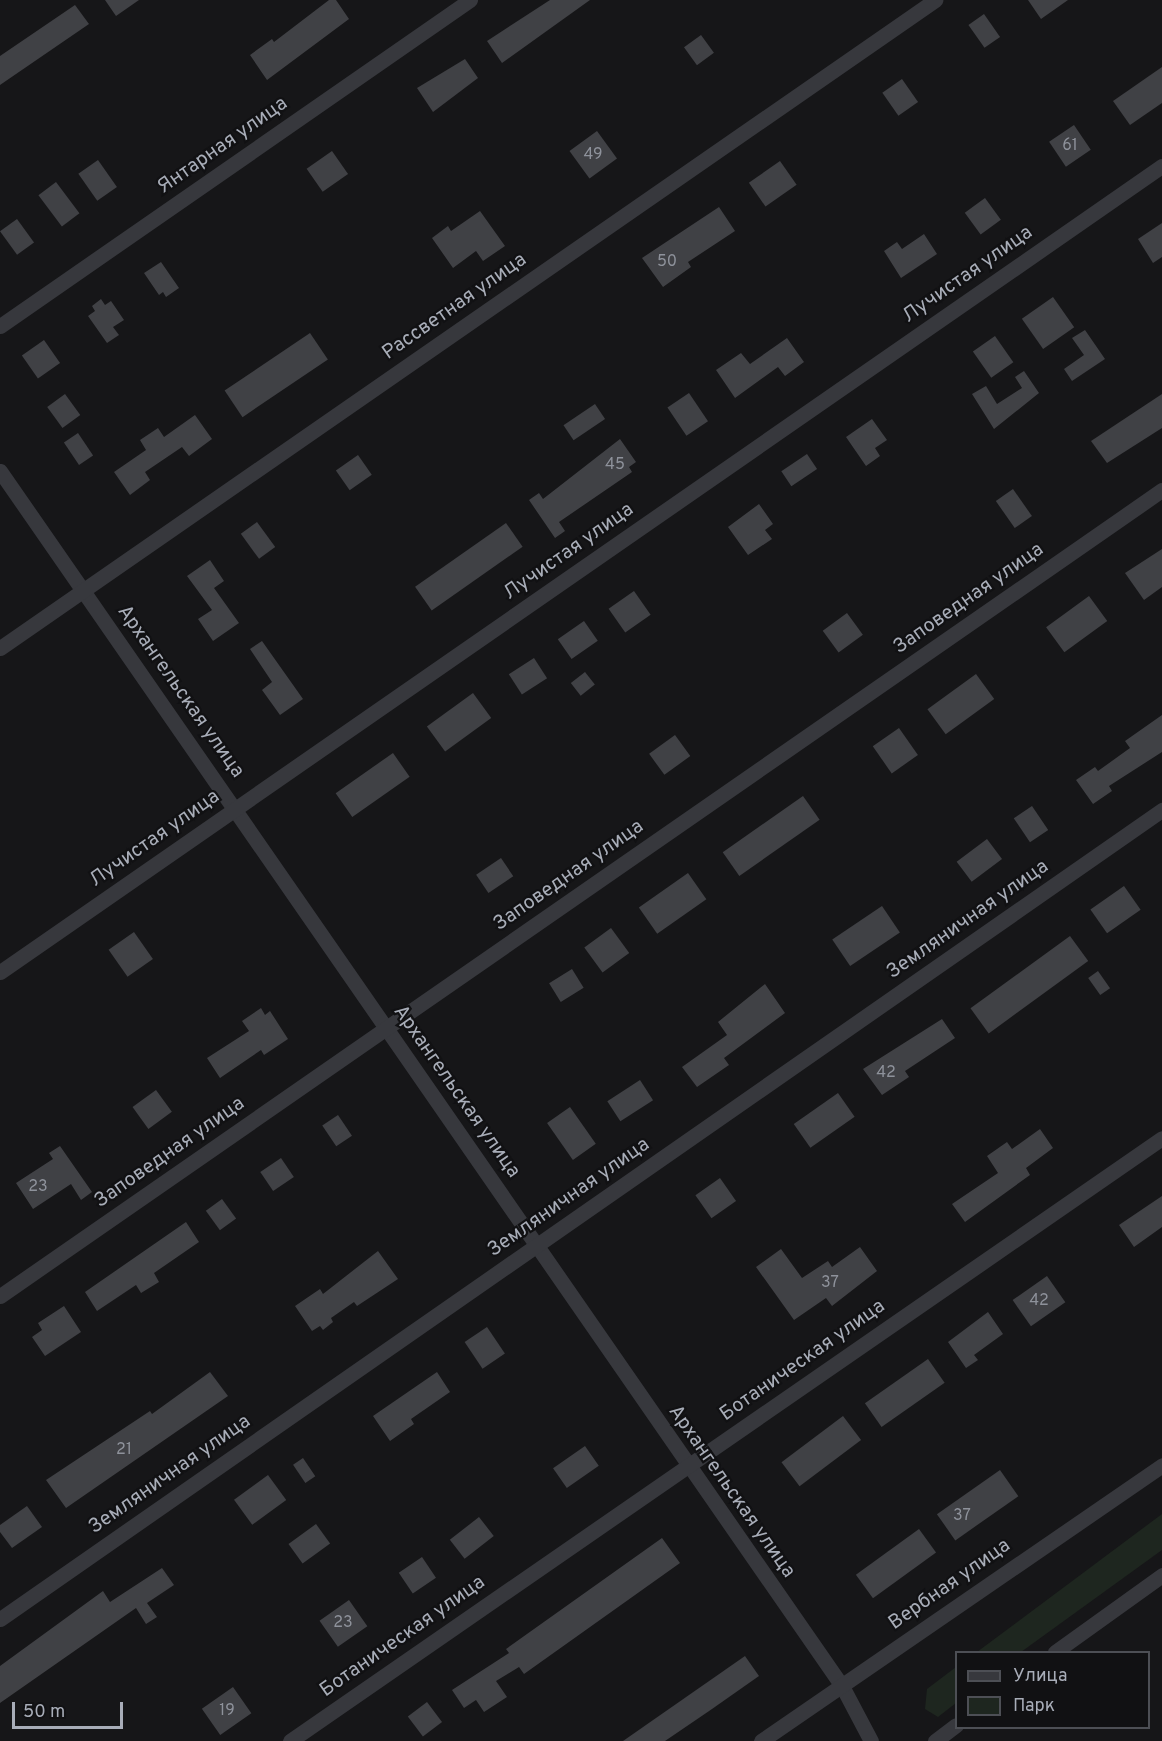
<!DOCTYPE html>
<html>
<head>
<meta charset="utf-8">
<style>
  body { margin:0 }
  #map { position:relative; width:1162px; height:1741px; overflow:hidden; background:#161618; font-family:Overpass,sans-serif }
  div>[style] { position:absolute }
  .green>* { inset:0; background:#1e261f }
  .building>* { inset:0; background:#404145; transform-origin:0 0 }
  .minor>* { height:15px; margin:-7.5px; padding:0 7.5px; transform-origin:7.5px; border-radius:7.5px; background:#37383d }
  span { translate:-50% -50%; white-space:nowrap; text-align:center; line-height:1.15; -webkit-text-stroke:4.5px #111113; paint-order:stroke }
  .number-label { font-size:16px; color:#8e929b }
  .number-label span { -webkit-text-stroke-width:0 }
  .street-label { font-size:20px; color:#a8adb8 }
  .legend { position:absolute; left:955px; top:1651px; width:195px; height:78px; box-sizing:border-box; background:#111113; border:2px solid #4d4f55; margin:0; padding:8px 10px; list-style:none; font-size:18px; color:#a8adb8 }
  .legend li { display:flex; align-items:center; gap:12px; height:30px }
  .legend b { width:30px; border:2px solid #4d4f55 }
  .scale { position:absolute; left:12px; top:1702px; width:111px; height:27px; box-sizing:border-box; border:3px solid #a8adb8; border-top:0; padding-left:8px; font-size:18px; line-height:21px; white-space:nowrap; color:#a8adb8; -webkit-text-stroke:4px #111113; paint-order:stroke }
</style>
</head>
<body>
<div id="map">
  <div class="green">
    <div style="clip-path:polygon(1162px 1514px,1162px 1550px,1021px 1652px,977px 1652px)"></div>
    <div style="clip-path:polygon(956px 1667px,956px 1703px,938px 1717px,925px 1709px,927px 1689px)"></div>
  </div>
  <div class="building">
    <div style="clip-path:polygon(105px 0,139px 0,116px 16px)"></div>
    <div style="clip-path:polygon(329px 0,336px 0,349px 19px,267px 80px,250px 55px,272px 39px,274px 42px)"></div>
    <div style="clip-path:polygon(550px 0,590px 0,502px 63px,487px 41px)"></div>
    <div style="clip-path:polygon(1028px 0,1068px 0,1041px 19px)"></div>
    <div style="clip-path:polygon(75px 5px,89px 24px,0 85px,0 56px)"></div>
    <div style="left:984px;top:14px;width:28px;height:19px;rotate:55deg"></div>
    <div style="left:701px;top:35px;width:22px;height:21px;rotate:54deg"></div>
    <div style="clip-path:polygon(465px 59px,478px 78px,433px 112px,417px 88px)"></div>
    <div style="clip-path:polygon(1162px 67px,1162px 103px,1130px 125px,1113px 101px)"></div>
    <div style="left:902px;top:79px;width:28px;height:24px;rotate:55deg"></div>
    <div style="left:1074px;top:125px;width:30px;height:30px;rotate:56deg"></div>
    <div style="left:597px;top:131px;width:34px;height:34px;rotate:54deg"></div>
    <div style="left:332px;top:151px;width:28px;height:31px;rotate:55deg"></div>
    <div style="left:98px;top:160px;width:33px;height:24px;rotate:55deg"></div>
    <div style="left:780px;top:161px;width:29px;height:38px;rotate:55deg"></div>
    <div style="left:56px;top:182px;width:39px;height:22px;rotate:53deg"></div>
    <div style="left:985px;top:198px;width:27px;height:25px;rotate:54deg"></div>
    <div style="clip-path:polygon(719px 207px,735px 231px,688px 262px,691px 267px,663px 287px,642px 258px)"></div>
    <div style="clip-path:polygon(480px 211px,505px 246px,483px 261px,476px 251px,453px 268px,432px 238px,448px 226px,451px 231px)"></div>
    <div style="left:17px;top:219px;width:29px;height:21px;rotate:54deg"></div>
    <div style="clip-path:polygon(1162px 223px,1162px 257px,1153px 263px,1138px 239px)"></div>
    <div style="clip-path:polygon(924px 234px,937px 254px,901px 278px,884px 251px,897px 242px,902px 249px)"></div>
    <div style="clip-path:polygon(161px 262px,179px 288px,166px 297px,163px 292px,159px 295px,144px 273px)"></div>
    <div style="left:1053px;top:297px;width:37px;height:38px;rotate:55deg"></div>
    <div style="clip-path:polygon(101px 299px,105px 305px,111px 301px,124px 320px,113px 327px,119px 335px,107px 343px,88px 316px,95px 311px,92px 306px)"></div>
    <div style="clip-path:polygon(1085px 330px,1105px 359px,1072px 381px,1064px 369px,1084px 355px,1072px 338px)"></div>
    <div style="left:310px;top:333px;width:32px;height:103px;rotate:56deg"></div>
    <div style="left:995px;top:336px;width:32px;height:27px;rotate:55deg"></div>
    <div style="clip-path:polygon(787px 338px,804px 362px,785px 376px,778px 367px,735px 398px,716px 370px,741px 353px,750px 364px)"></div>
    <div style="left:44px;top:340px;width:28px;height:27px;rotate:55deg"></div>
    <div style="clip-path:polygon(1024px 371px,1039px 393px,994px 429px,972px 394px,986px 386px,997px 404px,1022px 388px,1015px 377px)"></div>
    <div style="left:689px;top:393px;width:34px;height:26px;rotate:56deg"></div>
    <div style="left:65px;top:394px;width:26px;height:22px;rotate:54deg"></div>
    <div style="clip-path:polygon(1162px 394px,1162px 428px,1107px 463px,1091px 441px)"></div>
    <div style="left:595px;top:404px;width:18px;height:38px;rotate:56deg"></div>
    <div style="clip-path:polygon(195px 415px,212px 439px,189px 456px,182px 447px,145px 472px,150px 480px,130px 495px,114px 472px,146px 450px,140px 440px,158px 428px,164px 437px)"></div>
    <div style="clip-path:polygon(872px 419px,887px 440px,875px 448px,880px 456px,866px 466px,846px 437px)"></div>
    <div style="left:78px;top:433px;width:27px;height:17px;rotate:56deg"></div>
    <div style="clip-path:polygon(620px 439px,636px 462px,629px 467px,632px 472px,559px 522px,565px 531px,555px 538px,529px 500px,539px 493px,543px 499px)"></div>
    <div style="left:807px;top:454px;width:18px;height:31px;rotate:56deg"></div>
    <div style="left:358px;top:455px;width:24px;height:27px;rotate:55deg"></div>
    <div style="left:1013px;top:489px;width:33px;height:21px;rotate:55deg"></div>
    <div style="clip-path:polygon(759px 504px,773px 524px,765px 530px,772px 539px,748px 555px,728px 527px)"></div>
    <div style="left:257px;top:522px;width:31px;height:20px;rotate:54deg"></div>
    <div style="left:506px;top:523px;width:29px;height:111px;rotate:55deg"></div>
    <div style="clip-path:polygon(1162px 549px,1162px 587px,1144px 600px,1125px 573px)"></div>
    <div style="clip-path:polygon(210px 560px,224px 581px,214px 588px,239px 623px,213px 641px,198px 619px,212px 610px,187px 576px)"></div>
    <div style="left:634px;top:591px;width:29px;height:31px;rotate:55deg"></div>
    <div style="left:1089px;top:596px;width:31px;height:53px;rotate:54deg"></div>
    <div style="left:847px;top:613px;width:27px;height:30px;rotate:54deg"></div>
    <div style="left:584px;top:621px;width:24px;height:32px;rotate:55deg"></div>
    <div style="clip-path:polygon(262px 641px,303px 699px,280px 715px,262px 690px,272px 682px,250px 649px)"></div>
    <div style="left:534px;top:658px;width:24px;height:30px;rotate:57deg"></div>
    <div style="left:585px;top:672px;width:16px;height:18px;rotate:52deg"></div>
    <div style="left:976px;top:674px;width:31px;height:60px;rotate:54deg"></div>
    <div style="left:473px;top:693px;width:31px;height:57px;rotate:54deg"></div>
    <div style="clip-path:polygon(1162px 715px,1162px 752px,1109px 786px,1112px 791px,1093px 804px,1076px 780px,1095px 767px,1098px 771px,1130px 748px,1125px 741px)"></div>
    <div style="left:899px;top:728px;width:33px;height:32px;rotate:55deg"></div>
    <div style="left:675px;top:735px;width:26px;height:32px;rotate:54deg"></div>
    <div style="left:393px;top:753px;width:29px;height:70px;rotate:55deg"></div>
    <div style="left:803px;top:796px;width:29px;height:98px;rotate:55deg"></div>
    <div style="left:1032px;top:806px;width:29px;height:22px;rotate:56deg"></div>
    <div style="left:987px;top:839px;width:25px;height:38px;rotate:53deg"></div>
    <div style="left:501px;top:858px;width:22px;height:30px;rotate:56deg"></div>
    <div style="left:688px;top:873px;width:32px;height:60px;rotate:55deg"></div>
    <div style="left:1124px;top:886px;width:29px;height:41px;rotate:55deg"></div>
    <div style="left:882px;top:906px;width:32px;height:60px;rotate:56deg"></div>
    <div style="left:611px;top:928px;width:31px;height:33px;rotate:54deg"></div>
    <div style="left:134px;top:932px;width:33px;height:31px;rotate:55deg"></div>
    <div style="left:1070px;top:936px;width:31px;height:123px;rotate:54deg"></div>
    <div style="left:572px;top:969px;width:22px;height:27px;rotate:58deg"></div>
    <div style="left:1098px;top:971px;width:21px;height:12px;rotate:55deg"></div>
    <div style="clip-path:polygon(765px 984px,785px 1013px,724px 1058px,729px 1065px,697px 1087px,682px 1067px,727px 1035px,718px 1022px)"></div>
    <div style="clip-path:polygon(261px 1008px,265px 1015px,270px 1011px,288px 1039px,264px 1055px,261px 1050px,220px 1078px,207px 1058px,249px 1031px,242px 1021px)"></div>
    <div style="clip-path:polygon(942px 1019px,955px 1038px,905px 1071px,909px 1077px,882px 1095px,863px 1069px)"></div>
    <div style="left:640px;top:1080px;width:24px;height:39px;rotate:57deg"></div>
    <div style="left:156px;top:1090px;width:27px;height:29px;rotate:54deg"></div>
    <div style="left:838px;top:1093px;width:29px;height:54px;rotate:55deg"></div>
    <div style="left:570px;top:1107px;width:45px;height:28px;rotate:55deg"></div>
    <div style="left:338px;top:1115px;width:25px;height:19px;rotate:56deg"></div>
    <div style="clip-path:polygon(1040px 1129px,1053px 1148px,1026px 1168px,1030px 1175px,965px 1222px,952px 1204px,998px 1173px,987px 1156px,1007px 1142px,1012px 1149px)"></div>
    <div style="clip-path:polygon(60px 1146px,92px 1192px,81px 1200px,71px 1184px,33px 1209px,16px 1183px,53px 1159px,49px 1153px)"></div>
    <div style="left:281px;top:1158px;width:23px;height:25px;rotate:56deg"></div>
    <div style="left:720px;top:1178px;width:28px;height:30px;rotate:55deg"></div>
    <div style="clip-path:polygon(1162px 1196px,1162px 1227px,1134px 1247px,1119px 1225px)"></div>
    <div style="left:222px;top:1199px;width:24px;height:20px;rotate:54deg"></div>
    <div style="clip-path:polygon(186px 1222px,199px 1242px,154px 1273px,159px 1282px,141px 1293px,136px 1285px,97px 1311px,85px 1292px)"></div>
    <div style="clip-path:polygon(860px 1247px,877px 1271px,832px 1306px,826px 1298px,794px 1320px,756px 1267px,781px 1249px,802px 1278px,828px 1261px,832px 1267px)"></div>
    <div style="clip-path:polygon(378px 1251px,398px 1279px,357px 1306px,354px 1302px,331px 1318px,333px 1322px,323px 1330px,320px 1326px,312px 1331px,295px 1306px,320px 1289px,323px 1294px)"></div>
    <div style="left:1047px;top:1276px;width:32px;height:42px;rotate:55deg"></div>
    <div style="clip-path:polygon(64px 1306px,81px 1332px,45px 1356px,32px 1337px,42px 1330px,38px 1323px)"></div>
    <div style="clip-path:polygon(988px 1312px,1003px 1334px,974px 1355px,978px 1360px,966px 1368px,948px 1342px)"></div>
    <div style="left:487px;top:1327px;width:32px;height:27px;rotate:56deg"></div>
    <div style="left:928px;top:1359px;width:29px;height:77px;rotate:55deg"></div>
    <div style="clip-path:polygon(210px 1372px,228px 1396px,66px 1508px,46px 1480px,150px 1411px,152px 1414px)"></div>
    <div style="clip-path:polygon(437px 1372px,450px 1392px,411px 1419px,414px 1424px,390px 1441px,373px 1416px)"></div>
    <div style="left:843px;top:1416px;width:30px;height:77px;rotate:53deg"></div>
    <div style="left:585px;top:1446px;width:24px;height:39px;rotate:55deg"></div>
    <div style="left:303px;top:1458px;width:22px;height:12px;rotate:56deg"></div>
    <div style="left:1000px;top:1470px;width:32px;height:77px;rotate:55deg"></div>
    <div style="left:268px;top:1475px;width:31px;height:42px;rotate:54deg"></div>
    <div style="clip-path:polygon(27px 1506px,42px 1527px,12px 1548px,0 1532px,0 1525px)"></div>
    <div style="left:479px;top:1517px;width:24px;height:37px;rotate:52deg"></div>
    <div style="left:316px;top:1524px;width:24px;height:34px;rotate:54deg"></div>
    <div style="left:919px;top:1529px;width:29px;height:78px;rotate:54deg"></div>
    <div style="clip-path:polygon(662px 1538px,680px 1563px,524px 1674px,519px 1667px,496px 1681px,507px 1697px,484px 1712px,476px 1700px,464px 1708px,452px 1690px,509px 1653px,506px 1649px)"></div>
    <div style="left:422px;top:1557px;width:25px;height:28px;rotate:56deg"></div>
    <div style="clip-path:polygon(162px 1568px,174px 1585px,147px 1603px,157px 1617px,146px 1624px,136px 1608px,0 1703px,0 1666px,103px 1591px,110px 1602px)"></div>
    <div style="left:349px;top:1600px;width:32px;height:36px;rotate:55deg"></div>
    <div style="clip-path:polygon(745px 1656px,759px 1676px,712px 1709px,665px 1741px,623px 1741px)"></div>
    <div style="left:233px;top:1687px;width:32px;height:38px;rotate:55deg"></div>
    <div style="left:427px;top:1702px;width:25px;height:24px;rotate:53deg"></div>
  </div>
  <div class="minor">
    <div style="left:0;top:326px;width:572px;rotate:-34.75deg"></div>
    <div style="left:0;top:471px;width:1478px;rotate:55.28deg"></div>
    <div style="left:842px;top:1686px;width:62px;rotate:62.2deg"></div>
    <div style="left:0;top:648px;width:1138px;rotate:-34.72deg"></div>
    <div style="left:0;top:972px;width:1414px;rotate:-34.75deg"></div>
    <div style="left:0;top:1296px;width:1414px;rotate:-34.75deg"></div>
    <div style="left:0;top:1619px;width:1416px;rotate:-34.85deg"></div>
    <div style="left:1055px;top:1652px;width:132px;rotate:-35.7deg"></div>
    <div style="left:290px;top:1741px;width:1060px;rotate:-34.66deg"></div>
    <div style="left:761px;top:1741px;width:487px;rotate:-34.5deg"></div>
    <div style="left:935px;top:1741px;width:26px;rotate:-37deg"></div>
  </div>
  <div class="number-label">
    <span style="left:1070px;top:146px">61</span>
    <span style="left:593px;top:155px">49</span>
    <span style="left:667px;top:262px">50</span>
    <span style="left:615px;top:465px">45</span>
    <span style="left:886px;top:1073px">42</span>
    <span style="left:38px;top:1187px">23</span>
    <span style="left:830px;top:1283px">37</span>
    <span style="left:1039px;top:1301px">42</span>
    <span style="left:124px;top:1450px">21</span>
    <span style="left:962px;top:1516px">37</span>
    <span style="left:343px;top:1623px">23</span>
    <span style="left:227px;top:1711px">19</span>
  </div>
  <div class="street-label">
    <span style="left:223px;top:146px;rotate:-35deg">Янтарная улица</span>
    <span style="left:968px;top:275px;rotate:-35deg">Лучистая улица</span>
    <span style="left:455px;top:307px;rotate:-35deg">Рассветная улица</span>
    <span style="left:569px;top:552px;rotate:-35deg">Лучистая улица</span>
    <span style="left:969px;top:599px;rotate:-35deg">Заповедная улица</span>
    <span style="left:180px;top:692px;rotate:55deg">Архангельская улица</span>
    <span style="left:155px;top:839px;rotate:-35deg">Лучистая улица</span>
    <span style="left:569px;top:876px;rotate:-35deg">Заповедная улица</span>
    <span style="left:968px;top:920px;rotate:-35deg">Земляничная улица</span>
    <span style="left:456px;top:1092px;rotate:55deg">Архангельская улица</span>
    <span style="left:170px;top:1153px;rotate:-35deg">Заповедная улица</span>
    <span style="left:569px;top:1198px;rotate:-35deg">Земляничная улица</span>
    <span style="left:803px;top:1361px;rotate:-35deg">Ботаническая улица</span>
    <span style="left:170px;top:1475px;rotate:-35deg">Земляничная улица</span>
    <span style="left:731px;top:1492px;rotate:55deg">Архангельская улица</span>
    <span style="left:950px;top:1585px;rotate:-35deg">Вербная улица</span>
    <span style="left:403px;top:1637px;rotate:-35deg">Ботаническая улица</span>
  </div>
  <ul class="legend">
  <li><b style="height:8px;background:#37383d"></b>Улица</li>
  <li><b style="height:16px;background:#1e261f"></b>Парк</li>
  </ul>
  <div class="scale">50 m</div>
</div>
</body>
</html>
